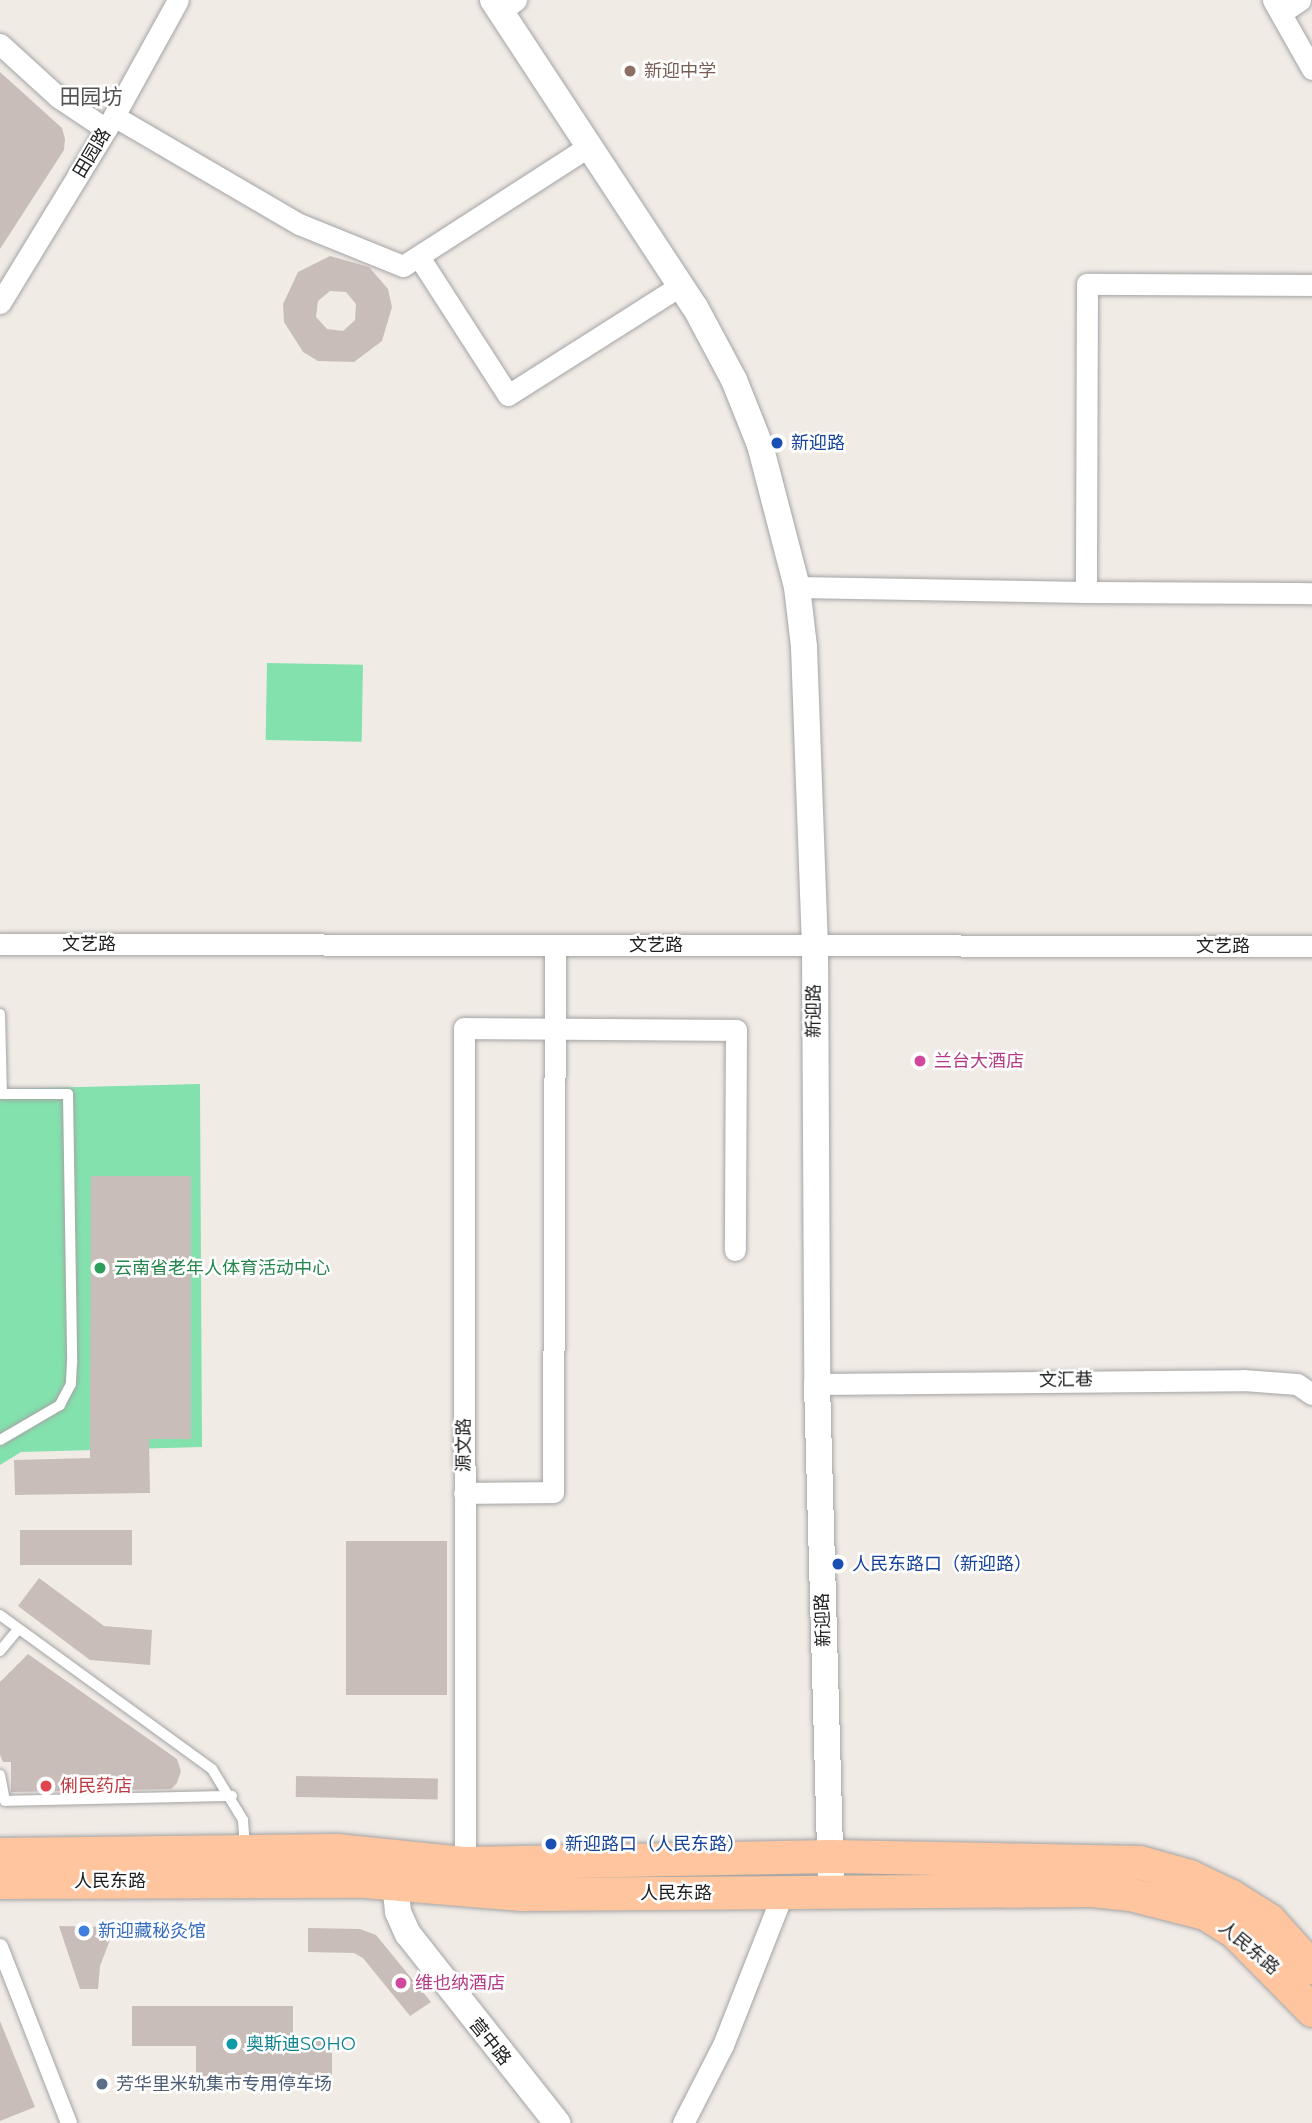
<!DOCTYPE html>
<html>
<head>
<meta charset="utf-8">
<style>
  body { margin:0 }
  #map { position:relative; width:1312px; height:2123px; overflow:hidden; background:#f1ebe6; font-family:Montserrat,"Noto Sans SC",sans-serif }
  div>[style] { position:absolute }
  .pitch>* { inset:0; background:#83e1ad; transform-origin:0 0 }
  .building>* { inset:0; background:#c9bdb9; transform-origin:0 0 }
  .roads { filter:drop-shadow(0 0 2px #a4a4a4) drop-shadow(0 0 2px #a4a4a4) }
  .service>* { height:10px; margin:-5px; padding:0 5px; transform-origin:5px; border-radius:5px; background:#fff }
  .pedestrian>* { height:16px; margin:-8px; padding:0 8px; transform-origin:8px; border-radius:8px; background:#fff }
  .minor>* { height:21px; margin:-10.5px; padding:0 10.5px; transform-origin:10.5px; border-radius:10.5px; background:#fff }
  .tertiary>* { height:26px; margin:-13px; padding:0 13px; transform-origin:13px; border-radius:13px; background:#fff }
  .primary>* { height:33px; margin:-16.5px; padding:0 16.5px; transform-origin:16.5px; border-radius:16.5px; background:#fec59e }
  .dots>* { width:19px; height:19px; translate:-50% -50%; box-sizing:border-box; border:4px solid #fff; border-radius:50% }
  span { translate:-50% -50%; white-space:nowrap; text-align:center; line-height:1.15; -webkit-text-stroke:5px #fff; paint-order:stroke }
  .education-label { font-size:18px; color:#785e54 }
  .left { translate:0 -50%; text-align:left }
  .street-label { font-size:18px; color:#202020 }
  .transit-label { font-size:18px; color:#164399 }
  .hotel-label { font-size:18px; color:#b23c85 }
  .leisure-label { font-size:18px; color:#27864d }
  .health-label { font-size:18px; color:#be3a42 }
  .shop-label { font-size:18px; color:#366cbe }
  .culture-label { font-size:18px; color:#0d838f }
  .service-label { font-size:18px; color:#4e5e75 }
  .quarter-label { font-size:21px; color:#535353 }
</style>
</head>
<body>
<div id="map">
  <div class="pitch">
    <div style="left:267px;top:663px;width:96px;height:77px;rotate:1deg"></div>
    <div style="clip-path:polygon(200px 1084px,202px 1447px,21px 1452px,0 1465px,0 1089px)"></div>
  </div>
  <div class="building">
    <div style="clip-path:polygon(0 72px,62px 128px,65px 139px,64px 150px,0 249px)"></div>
    <div style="clip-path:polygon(evenodd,330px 256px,369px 267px,388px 289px,392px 307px,382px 341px,354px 362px,318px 361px,303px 352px,284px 322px,283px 304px,298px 272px,330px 256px,330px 291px,346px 292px,356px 304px,355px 320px,343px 331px,327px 329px,316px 317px,318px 301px,330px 291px)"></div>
    <div style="clip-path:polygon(91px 1176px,191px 1176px,191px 1439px,149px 1439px,150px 1493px,15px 1495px,14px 1460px,90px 1458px)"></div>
    <div style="left:132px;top:1530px;width:35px;height:112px;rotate:90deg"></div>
    <div style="left:346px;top:1541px;width:101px;height:154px"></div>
    <div style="clip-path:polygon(39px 1578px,104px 1626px,152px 1630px,150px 1665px,90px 1660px,18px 1606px)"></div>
    <div style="clip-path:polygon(28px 1654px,177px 1759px,181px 1771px,177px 1783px,171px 1789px,11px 1792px,11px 1762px,3px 1762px,0 1755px,0 1682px)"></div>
    <div style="left:296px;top:1776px;width:142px;height:21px;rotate:1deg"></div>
    <div style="clip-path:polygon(59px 1926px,115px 1927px,100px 1966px,98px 1989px,80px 1989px)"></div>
    <div style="clip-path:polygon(308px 1928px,360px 1929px,376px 1935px,431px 2002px,410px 2016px,363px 1958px,354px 1953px,308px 1952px)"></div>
    <div style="clip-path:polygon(132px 2006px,293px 2006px,293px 2041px,332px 2041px,332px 2079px,196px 2079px,196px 2046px,132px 2046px)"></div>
    <div style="clip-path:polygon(0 2021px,35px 2107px,0 2121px)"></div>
  </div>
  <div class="roads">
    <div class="service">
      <div style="left:0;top:1014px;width:80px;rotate:88.6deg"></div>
      <div style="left:2px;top:1094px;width:66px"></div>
      <div style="left:68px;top:1094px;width:268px;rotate:89.1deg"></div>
      <div style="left:72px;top:1362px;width:22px;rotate:93deg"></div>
      <div style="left:71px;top:1384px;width:24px;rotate:118deg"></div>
      <div style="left:60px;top:1405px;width:69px;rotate:149.7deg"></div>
      <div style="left:0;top:1615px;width:262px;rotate:36deg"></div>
      <div style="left:212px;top:1769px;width:60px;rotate:58.7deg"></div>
      <div style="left:243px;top:1820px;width:28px;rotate:86deg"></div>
      <div style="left:0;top:1651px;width:26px;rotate:-50deg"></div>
      <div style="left:0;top:1775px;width:26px;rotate:79deg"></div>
      <div style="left:5px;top:1801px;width:227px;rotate:-1.3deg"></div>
    </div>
    <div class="pedestrian">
      <div style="left:0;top:1947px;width:189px;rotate:68.6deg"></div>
    </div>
    <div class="minor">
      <div style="left:1273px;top:0;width:79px;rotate:60.5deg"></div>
      <div style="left:500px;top:12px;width:20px;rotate:-37deg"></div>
      <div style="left:1281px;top:13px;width:23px;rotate:-34deg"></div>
      <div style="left:0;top:44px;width:79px;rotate:42.4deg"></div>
      <div style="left:58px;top:97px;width:58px;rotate:33.7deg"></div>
      <div style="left:114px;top:116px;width:214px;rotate:30.3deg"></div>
      <div style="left:299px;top:224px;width:112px;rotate:22deg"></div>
      <div style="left:403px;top:266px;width:220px;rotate:-32.8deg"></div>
      <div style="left:419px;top:257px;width:164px;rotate:57.2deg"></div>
      <div style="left:508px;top:395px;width:205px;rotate:-32.4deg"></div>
      <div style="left:1312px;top:285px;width:225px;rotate:-179.7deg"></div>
      <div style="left:1087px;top:284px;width:308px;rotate:90.2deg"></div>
      <div style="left:1086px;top:592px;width:226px;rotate:0.3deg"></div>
      <div style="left:0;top:303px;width:219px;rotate:-58.6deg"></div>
      <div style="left:114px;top:116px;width:132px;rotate:-61.1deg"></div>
      <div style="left:797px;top:587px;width:289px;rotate:1deg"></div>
      <div style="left:0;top:944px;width:1312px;rotate:0.09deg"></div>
      <div style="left:817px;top:1384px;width:426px;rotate:-0.5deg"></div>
      <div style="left:1243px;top:1380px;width:54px;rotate:4.2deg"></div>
      <div style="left:1297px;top:1384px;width:18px;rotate:34deg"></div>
      <div style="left:464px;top:1493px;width:89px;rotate:-0.6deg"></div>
      <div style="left:553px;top:1492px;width:547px;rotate:-89.79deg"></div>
      <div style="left:465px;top:1863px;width:835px;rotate:-90.07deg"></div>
      <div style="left:464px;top:1028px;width:272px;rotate:0.4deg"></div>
      <div style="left:736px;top:1030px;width:220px;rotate:90.3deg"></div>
      <div style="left:683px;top:2123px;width:88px;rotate:-62.9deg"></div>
      <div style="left:723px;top:2045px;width:163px;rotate:-68.5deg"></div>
    </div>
    <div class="tertiary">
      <div style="left:493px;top:0;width:367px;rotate:56.7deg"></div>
      <div style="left:695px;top:307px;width:83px;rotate:61.9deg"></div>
      <div style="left:734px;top:380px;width:70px;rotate:68.2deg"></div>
      <div style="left:760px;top:445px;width:147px;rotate:75.4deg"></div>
      <div style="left:797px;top:587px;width:60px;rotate:83.3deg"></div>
      <div style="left:804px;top:647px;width:298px;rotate:87.9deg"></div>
      <div style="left:815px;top:945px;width:439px;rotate:89.7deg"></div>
      <div style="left:817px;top:1384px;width:490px;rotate:88.4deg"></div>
      <div style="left:395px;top:1883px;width:29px;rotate:84deg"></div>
      <div style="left:398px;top:1912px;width:24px;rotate:66deg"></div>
      <div style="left:408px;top:1934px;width:241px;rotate:51.7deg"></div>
    </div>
    <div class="primary">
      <div style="left:0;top:1854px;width:336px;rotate:-0.7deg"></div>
      <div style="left:336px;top:1850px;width:130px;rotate:5.8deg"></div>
      <div style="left:465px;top:1863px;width:366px;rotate:-1.1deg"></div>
      <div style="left:831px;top:1856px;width:308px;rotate:1.1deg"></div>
      <div style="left:1139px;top:1862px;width:52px;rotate:15.6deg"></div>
      <div style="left:1189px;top:1876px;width:47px;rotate:25.5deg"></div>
      <div style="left:1231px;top:1896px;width:45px;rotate:32.3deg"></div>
      <div style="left:1269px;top:1920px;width:64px;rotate:48.1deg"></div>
      <div style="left:0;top:1882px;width:365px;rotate:-0.2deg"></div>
      <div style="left:365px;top:1881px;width:157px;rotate:4.8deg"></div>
      <div style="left:521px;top:1894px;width:571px;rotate:-0.4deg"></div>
      <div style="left:1092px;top:1890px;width:38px;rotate:6deg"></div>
      <div style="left:1130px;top:1894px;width:77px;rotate:14.2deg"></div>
      <div style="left:1205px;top:1913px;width:34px;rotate:32deg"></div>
      <div style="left:1234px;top:1931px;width:111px;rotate:45.4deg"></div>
    </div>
  </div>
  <div class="dots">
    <div style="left:630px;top:71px;background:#8d6e63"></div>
    <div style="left:777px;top:443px;background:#1a4fb4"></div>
    <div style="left:920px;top:1061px;background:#d1479c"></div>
    <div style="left:100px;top:1268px;background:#2e9e5b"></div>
    <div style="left:838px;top:1564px;background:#1a4fb4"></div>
    <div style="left:46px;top:1786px;background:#e0444e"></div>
    <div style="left:551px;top:1844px;background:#1a4fb4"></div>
    <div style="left:84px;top:1931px;background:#3f7fe0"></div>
    <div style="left:401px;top:1983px;background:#d1479c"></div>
    <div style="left:232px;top:2044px;background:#0f9aa8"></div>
    <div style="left:102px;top:2084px;background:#5c6f8a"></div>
  </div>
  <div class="education-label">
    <span class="left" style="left:644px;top:71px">新迎中学</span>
  </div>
  <div class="street-label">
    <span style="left:92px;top:153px;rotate:-59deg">田园路</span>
    <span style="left:89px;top:944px">文艺路</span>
    <span style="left:656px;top:945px">文艺路</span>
    <span style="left:1223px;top:946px">文艺路</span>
    <span style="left:814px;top:1011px;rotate:-90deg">新迎路</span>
    <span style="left:1066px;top:1380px;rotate:-1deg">文汇巷</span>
    <span style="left:464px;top:1445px;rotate:-90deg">源文路</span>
    <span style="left:823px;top:1620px;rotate:-92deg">新迎路</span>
    <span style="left:110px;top:1881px">人民东路</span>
    <span style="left:676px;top:1893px">人民东路</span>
    <span style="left:1249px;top:1948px;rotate:40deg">人民东路</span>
    <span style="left:490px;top:2042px;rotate:51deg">营中路</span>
  </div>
  <div class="transit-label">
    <span class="left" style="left:791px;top:443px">新迎路</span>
    <span class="left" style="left:852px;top:1564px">人民东路口（新迎路）</span>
    <span class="left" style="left:565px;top:1844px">新迎路口（人民东路）</span>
  </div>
  <div class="hotel-label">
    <span class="left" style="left:934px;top:1061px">兰台大酒店</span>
    <span class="left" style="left:415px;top:1983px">维也纳酒店</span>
  </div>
  <div class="leisure-label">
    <span class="left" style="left:114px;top:1268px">云南省老年人体育活动中心</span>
  </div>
  <div class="health-label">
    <span class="left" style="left:60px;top:1786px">俐民药店</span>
  </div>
  <div class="shop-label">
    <span class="left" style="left:98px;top:1931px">新迎藏秘灸馆</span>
  </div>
  <div class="culture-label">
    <span class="left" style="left:246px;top:2044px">奥斯迪SOHO</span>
  </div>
  <div class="service-label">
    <span class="left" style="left:116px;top:2084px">芳华里米轨集市专用停车场</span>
  </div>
  <div class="quarter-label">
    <span style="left:91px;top:97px">田园坊</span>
  </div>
</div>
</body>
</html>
